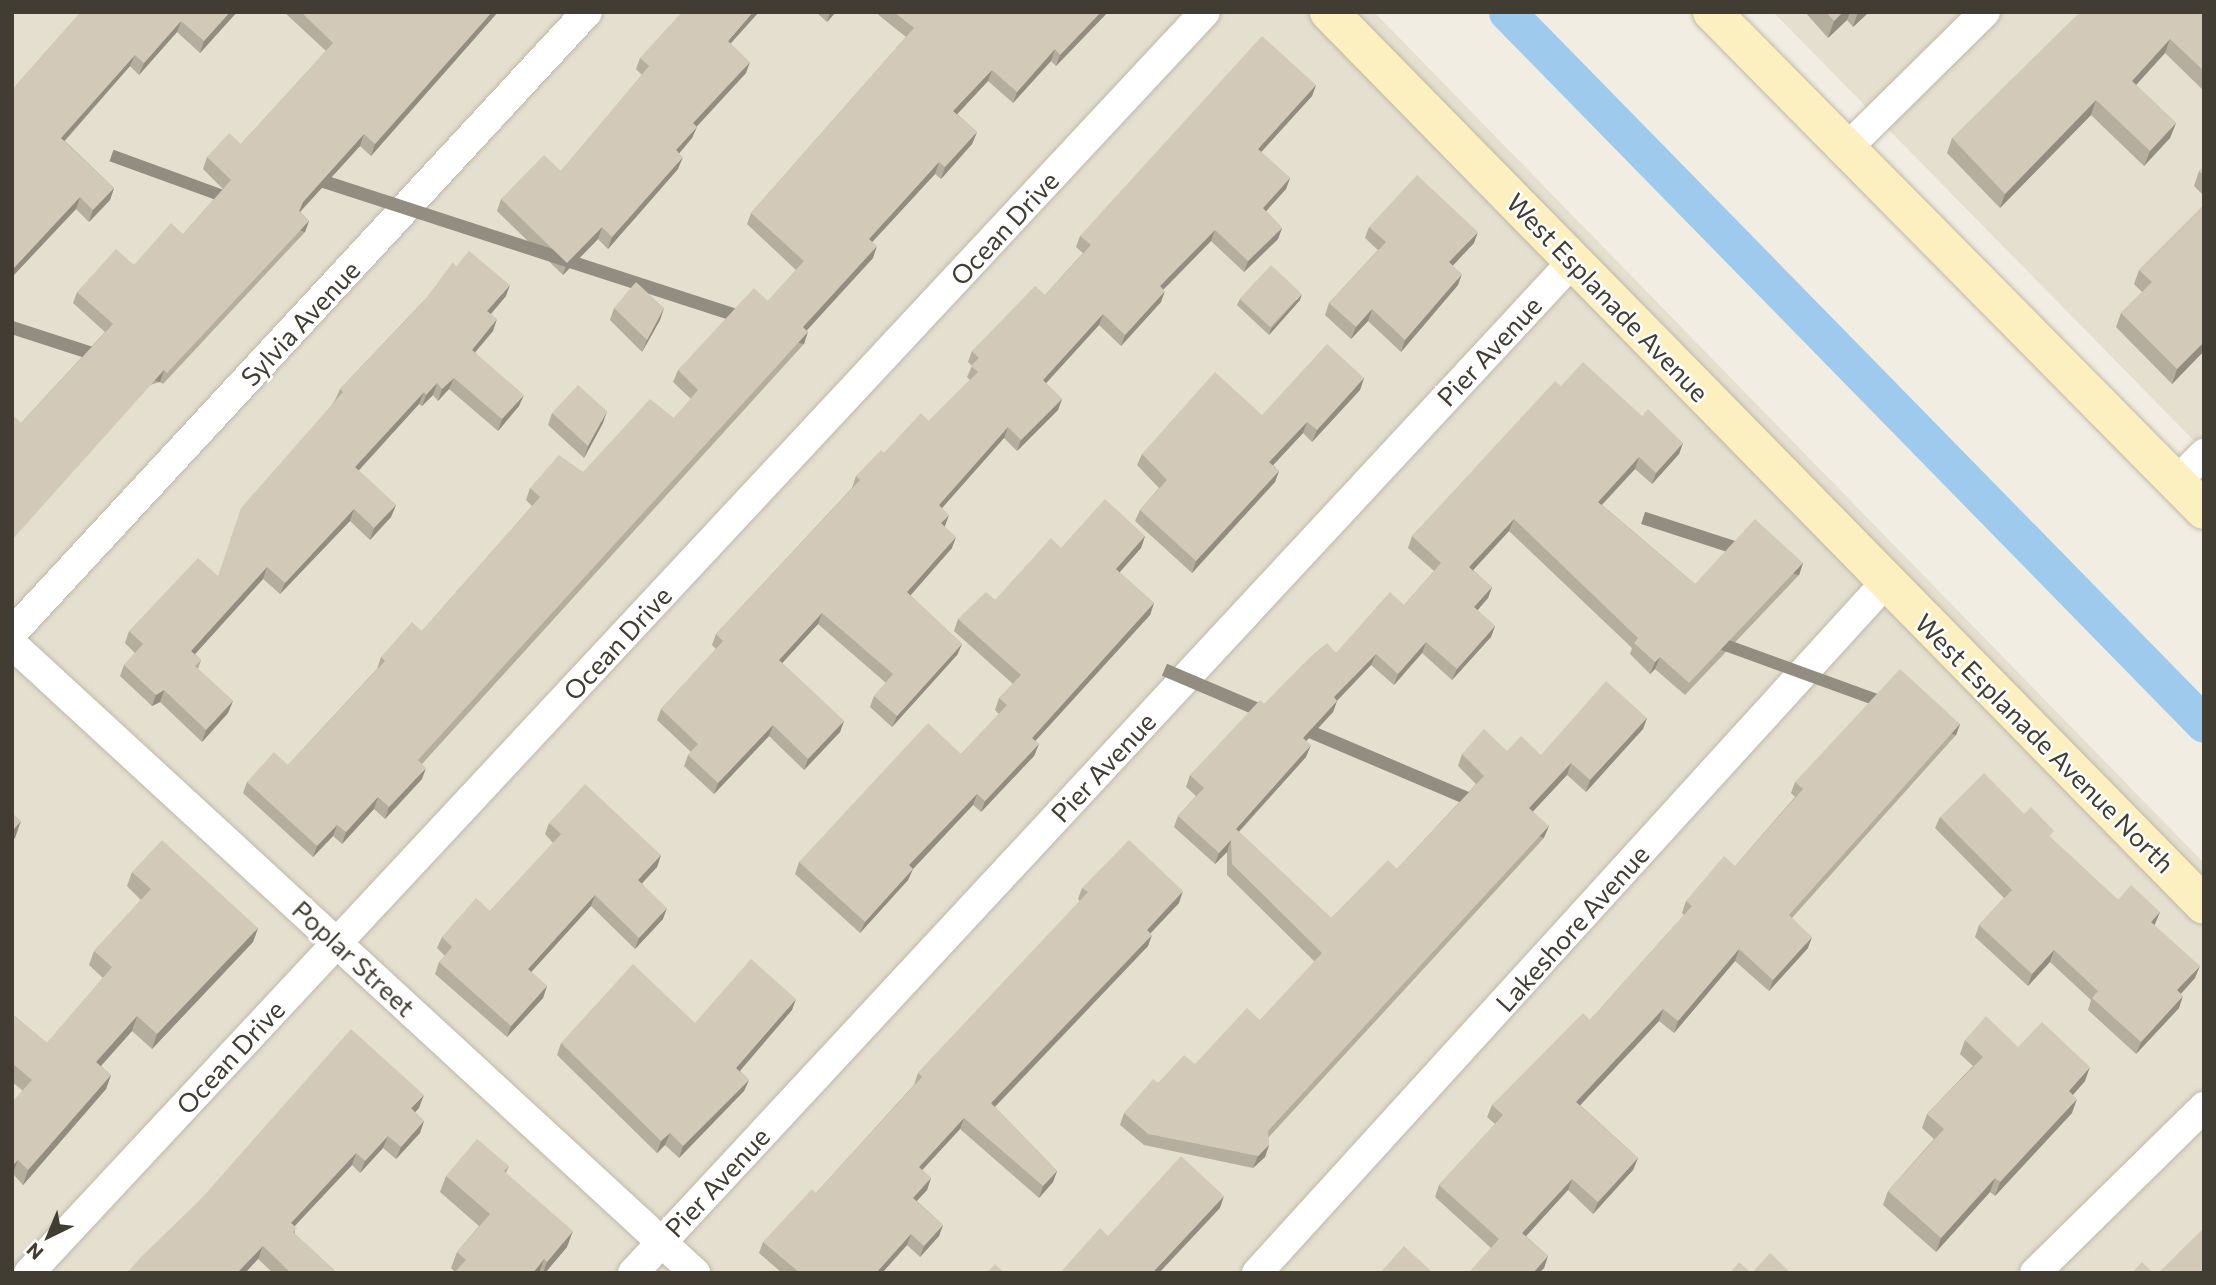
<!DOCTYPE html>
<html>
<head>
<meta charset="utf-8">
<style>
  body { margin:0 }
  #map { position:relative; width:2216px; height:1285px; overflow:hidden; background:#f1ede2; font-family:Commissioner,sans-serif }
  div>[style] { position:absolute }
  .residential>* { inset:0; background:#e5dfd0 }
  .canal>* { height:37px; margin:-18.5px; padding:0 18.5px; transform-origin:18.5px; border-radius:18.5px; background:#9ecaee }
  .roads { filter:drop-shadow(0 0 2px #bfb8a8) drop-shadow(0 0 2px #bfb8a8) }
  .minor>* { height:30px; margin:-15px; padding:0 15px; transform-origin:15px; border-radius:15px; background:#fff }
  .secondary>* { height:38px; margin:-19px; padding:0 19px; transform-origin:19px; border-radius:19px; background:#fdf0c0 }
  .wall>* { inset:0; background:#b5ad9e }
  .shaded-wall>* { inset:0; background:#938d81; transform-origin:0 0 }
  .building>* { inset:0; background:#d2c9b8; transform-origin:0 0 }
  span { translate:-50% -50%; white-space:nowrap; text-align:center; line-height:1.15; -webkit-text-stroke:5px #fff; paint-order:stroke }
  .street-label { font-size:26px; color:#423d33 }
  .frame { position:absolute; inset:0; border:14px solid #423d33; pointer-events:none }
  .north { position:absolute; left:14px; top:1201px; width:70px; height:70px; -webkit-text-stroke:5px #fff; paint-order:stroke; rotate:223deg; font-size:19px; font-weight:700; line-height:28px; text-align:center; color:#423d33 }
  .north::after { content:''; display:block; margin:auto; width:24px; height:32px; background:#423d33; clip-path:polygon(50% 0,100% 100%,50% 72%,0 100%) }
</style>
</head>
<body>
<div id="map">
  <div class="residential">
    <div style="clip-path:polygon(12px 12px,1374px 12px,2204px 863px,2204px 1273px,12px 1273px)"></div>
    <div style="clip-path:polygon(1773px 12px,2204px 12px,2204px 451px)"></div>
  </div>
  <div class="canal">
    <div style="left:1507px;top:12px;width:996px;rotate:45.61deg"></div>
  </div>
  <div class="roads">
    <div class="minor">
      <div style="left:1847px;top:148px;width:194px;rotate:-44.6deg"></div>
      <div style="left:2176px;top:482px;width:40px;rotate:-45deg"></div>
      <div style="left:12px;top:633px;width:846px;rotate:-47.2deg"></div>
      <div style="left:12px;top:644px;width:929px;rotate:42.64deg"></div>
      <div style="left:29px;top:1273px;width:1724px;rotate:-47deg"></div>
      <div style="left:633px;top:1273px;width:1381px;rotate:-47.11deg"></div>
      <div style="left:1257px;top:1273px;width:934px;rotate:-47.69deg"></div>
      <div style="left:2035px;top:1273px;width:237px;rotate:-44.5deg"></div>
    </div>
    <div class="secondary">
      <div style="left:1329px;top:12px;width:1250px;rotate:45.58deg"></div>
      <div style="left:1712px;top:12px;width:700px;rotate:45.35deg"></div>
    </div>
  </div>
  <div class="wall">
    <div style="clip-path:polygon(81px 12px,237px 12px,200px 53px,177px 32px,139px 75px,130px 66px,65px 141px,114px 188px,110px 200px,89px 222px,76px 209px,12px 277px,12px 90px)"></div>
    <div style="clip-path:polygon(284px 12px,498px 12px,371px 156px,360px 146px,300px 212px,309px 221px,305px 232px,163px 384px,160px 382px,21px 423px,105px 332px,73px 303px,77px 292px,134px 265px,183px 234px,223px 189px,203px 169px,207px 157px,241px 144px,326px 51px)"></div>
    <div style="clip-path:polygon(816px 12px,836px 12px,827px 22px)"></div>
    <div style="clip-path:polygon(875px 12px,1108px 12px,1056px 66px,1051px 61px,1013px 103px,988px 81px,957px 114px,977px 132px,972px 144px,941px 179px,935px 174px,872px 242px,873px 258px,806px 330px,804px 344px,422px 764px,422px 779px,385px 819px,374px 809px,342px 844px,333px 836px,313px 857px,243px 793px,247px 782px,288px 765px,377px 669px,381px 657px,422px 631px,532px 506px,526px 500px,530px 488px,583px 472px,674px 418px,691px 399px,673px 382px,678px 370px,768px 301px,796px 270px,747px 224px,751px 213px,906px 37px)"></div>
    <div style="clip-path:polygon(1805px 12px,1869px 12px,1853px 27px,1847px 20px,1828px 38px)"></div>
    <div style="clip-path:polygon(2204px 12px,2204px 91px,2165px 53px,2136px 85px,2176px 123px,2170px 138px,2144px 166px,2091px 115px,2000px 208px,1947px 153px,1952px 138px)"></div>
    <div style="clip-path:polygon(731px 44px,746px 73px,697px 126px,692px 138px,679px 153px,678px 169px,608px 249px,598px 239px,563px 275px,497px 211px,501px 199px,561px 171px,642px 75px,636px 69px,640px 58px)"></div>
    <div style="clip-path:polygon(1316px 85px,1312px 96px,1261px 152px,1290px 178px,1286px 189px,1266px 211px,1282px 228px,1278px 239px,1244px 272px,1211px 241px,1164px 289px,1161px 302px,1121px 346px,1099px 325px,1046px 383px,1062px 399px,1058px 410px,1017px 451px,1004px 438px,942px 508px,945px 527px,952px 548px,910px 595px,962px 644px,957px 655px,892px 727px,870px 707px,874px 696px,886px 683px,818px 624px,782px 663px,844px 721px,840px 732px,804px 770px,769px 736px,714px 794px,684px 766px,688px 755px,691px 752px,657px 720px,661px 709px,716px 649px,712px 645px,716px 634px,852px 488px,856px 476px,884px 453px,929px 421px,970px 380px,967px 377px,972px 366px,968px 362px,972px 351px,1045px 295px,1083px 253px,1076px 247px,1080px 236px)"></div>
    <div style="clip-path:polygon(2204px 167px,2204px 196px,2194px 186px,2199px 171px)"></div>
    <div style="clip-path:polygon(2204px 205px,2204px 351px,2172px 384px,2116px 327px,2121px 313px,2142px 292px,2134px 284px,2139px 270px)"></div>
    <div style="clip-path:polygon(1369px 227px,1474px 243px,1453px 265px,1458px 285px,1401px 352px,1368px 321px,1351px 339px,1325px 315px,1329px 303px,1378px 250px,1365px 238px)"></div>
    <div style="clip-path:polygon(456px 267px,506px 296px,491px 314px,493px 331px,475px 352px,519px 406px,498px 431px,449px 389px,438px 401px,433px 395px,422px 406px,419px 404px,358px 470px,396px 505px,391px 517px,370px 540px,350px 521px,280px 594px,263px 579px,195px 654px,201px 660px,198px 669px,233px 701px,228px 713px,202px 742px,160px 702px,152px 706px,120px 676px,124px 665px,135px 653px,125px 643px,129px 631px,218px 576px,335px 400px,340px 389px)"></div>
    <div style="clip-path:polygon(1240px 299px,1300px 300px,1269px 335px,1237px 305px)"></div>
    <div style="clip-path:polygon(614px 308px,664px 308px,660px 320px,642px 352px,610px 320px)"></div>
    <div style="clip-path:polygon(1364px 378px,1360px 390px,1312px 442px,1303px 433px,1273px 465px,1279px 471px,1275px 482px,1192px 573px,1135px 521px,1140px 510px,1159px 488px,1137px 465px,1142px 454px,1262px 415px)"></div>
    <div style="clip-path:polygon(1561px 386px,1642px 416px,1683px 443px,1679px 454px,1652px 484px,1635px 469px,1602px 505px,1695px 584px,1803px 563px,1799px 575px,1685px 695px,1655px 669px,1650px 674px,1630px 654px,1632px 648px,1509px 531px,1473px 570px,1492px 587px,1488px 598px,1477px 610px,1495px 626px,1491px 637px,1452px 680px,1422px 653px,1394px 685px,1371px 665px,1337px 701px,1333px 712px,1306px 741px,1306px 757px,1239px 832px,1331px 918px,1397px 869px,1476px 784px,1458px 766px,1462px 754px,1507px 751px,1541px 755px,1647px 718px,1643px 729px,1586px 792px,1567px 775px,1533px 811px,1544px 838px,1268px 1138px,1269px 1145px,1265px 1157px,1253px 1168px,1144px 1145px,1120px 1125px,1124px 1113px,1158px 1083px,1195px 1064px,1260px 1020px,1315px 962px,1227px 875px,1227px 852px,1215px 864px,1174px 827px,1178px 816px,1196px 796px,1186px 787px,1190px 775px,1264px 704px,1404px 605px,1434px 571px,1408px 548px,1412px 536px)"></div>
    <div style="clip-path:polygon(552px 413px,603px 423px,584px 458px,548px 425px)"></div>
    <div style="clip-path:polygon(1145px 536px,1141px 548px,1119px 572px,1154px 603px,1150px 615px,1035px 741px,1039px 744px,1034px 756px,981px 812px,973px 805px,913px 869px,908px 880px,860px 933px,795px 874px,799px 862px,961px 754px,999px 714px,995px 710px,999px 698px,1013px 684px,954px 631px,958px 619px,995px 600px,1061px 548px)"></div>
    <div style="clip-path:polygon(1960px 724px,1956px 735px,1792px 918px,1808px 948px,1769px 991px,1735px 961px,1674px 1033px,1659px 1021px,1580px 1105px,1638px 1158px,1633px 1170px,1593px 1214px,1568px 1190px,1526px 1236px,1548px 1256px,1544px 1268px,1539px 1273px,1469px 1273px,1491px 1248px,1435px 1197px,1439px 1185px,1495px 1124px,1487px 1117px,1492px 1105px,1590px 1020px,1684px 915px,1682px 913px,1686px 901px,1735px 866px,1795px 797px,1791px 793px,1795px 782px)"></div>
    <div style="clip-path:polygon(2024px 814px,2051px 838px,2118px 900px,2160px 912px,2154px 925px,2195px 978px,2181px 994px,2179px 1008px,2136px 1054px,2088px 1010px,2091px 1000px,2050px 962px,2028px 986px,1975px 937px,1979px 925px,2004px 898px,1935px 828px,1940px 817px)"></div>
    <div style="clip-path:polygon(549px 823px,661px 855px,657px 867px,642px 883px,663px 919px,635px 949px,591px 906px,531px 972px,547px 986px,543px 998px,507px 1037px,435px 974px,439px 962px,445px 956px,437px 948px,442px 937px,490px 911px,553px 843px,545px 834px)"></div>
    <div style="clip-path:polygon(132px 872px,258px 928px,253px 942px,152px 1049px,132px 1031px,101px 1066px,111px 1075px,106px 1089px,23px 1185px,13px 1174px,22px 1090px,12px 1082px,12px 1014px,47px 1043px,103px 978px,89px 965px,94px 951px,141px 900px,127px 886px)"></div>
    <div style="clip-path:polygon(1082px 888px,1179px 903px,1151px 933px,1148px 946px,995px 1107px,1057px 1171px,1053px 1182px,1039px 1198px,960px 1129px,922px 1170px,931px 1178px,927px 1190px,917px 1201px,943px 1225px,939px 1236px,920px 1257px,907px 1245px,882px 1273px,782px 1273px,759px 1253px,763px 1242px,816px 1193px,914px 1085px,918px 1073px,1080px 901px,1078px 899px)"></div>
    <div style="clip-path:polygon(792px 1010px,740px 1071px,749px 1080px,744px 1091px,679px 1158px,665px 1145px,657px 1153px,557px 1055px,561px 1043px,695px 1023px)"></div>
    <div style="clip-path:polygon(1965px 1040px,2018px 1047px,2085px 1081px,2073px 1095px,2072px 1113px,1995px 1196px,1990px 1192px,1936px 1252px,1883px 1205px,1888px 1191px,1934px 1139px,1922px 1128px,1927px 1114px,1973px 1066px,1960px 1054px)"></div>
    <div style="clip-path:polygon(419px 1108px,415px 1112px,424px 1121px,420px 1133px,396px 1159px,383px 1148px,360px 1173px,352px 1165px,295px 1226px,295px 1234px,334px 1270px,333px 1273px,273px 1273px,258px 1259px,245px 1273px,127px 1273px)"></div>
    <div style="clip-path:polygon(509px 1166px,506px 1173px,567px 1247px,545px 1273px,454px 1273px,455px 1272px,451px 1268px,457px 1252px,479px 1226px,440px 1192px,446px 1176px)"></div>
  </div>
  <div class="shaded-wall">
    <div style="clip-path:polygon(230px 12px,237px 12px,200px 53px,204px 41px)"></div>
    <div style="clip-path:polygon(492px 12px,498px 12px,371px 156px,375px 144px)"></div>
    <div style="clip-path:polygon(753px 12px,759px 12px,723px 52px,728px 41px)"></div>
    <div style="clip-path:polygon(830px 12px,836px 12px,827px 22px)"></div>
    <div style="clip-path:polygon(1101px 12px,1108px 12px,1056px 66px,1060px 55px)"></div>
    <div style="clip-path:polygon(1843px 12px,1850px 12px,1847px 20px,1828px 38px,1834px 21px)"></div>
    <div style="clip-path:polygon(1858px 12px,1869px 12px,1853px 27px)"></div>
    <div style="clip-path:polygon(181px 21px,177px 32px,139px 75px,144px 63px)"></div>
    <div style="clip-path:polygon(2170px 39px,2165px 53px,2126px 96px,2132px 81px)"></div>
    <div style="clip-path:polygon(1055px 49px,1051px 61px,1013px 103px,1017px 92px)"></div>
    <div style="clip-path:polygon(135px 55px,130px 66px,57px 149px,61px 138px)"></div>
    <div style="clip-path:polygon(750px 62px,746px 73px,689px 135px,693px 123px)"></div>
    <div style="clip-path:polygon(992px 70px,988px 81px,949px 123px,953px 111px)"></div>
    <div style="clip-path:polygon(1316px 85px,1312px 96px,1254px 160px,1258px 149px)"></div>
    <div style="clip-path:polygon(2096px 100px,2091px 115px,2000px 208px,2005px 194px)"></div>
    <div style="clip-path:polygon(2176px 123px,2170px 138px,2144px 166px,2150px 151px)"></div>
    <div style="clip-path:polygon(697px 127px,692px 138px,672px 162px,676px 150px)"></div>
    <div style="clip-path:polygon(977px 132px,972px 144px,941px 179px,945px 167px)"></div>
    <div style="clip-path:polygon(364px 134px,360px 146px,298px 214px,295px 223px,303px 202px)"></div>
    <div style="clip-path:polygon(683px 157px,678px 169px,608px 249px,612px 237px)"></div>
    <div style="clip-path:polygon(939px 162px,935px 174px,864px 251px,869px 239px)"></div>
    <div style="clip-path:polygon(1290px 178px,1286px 189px,1259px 219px,1263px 208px)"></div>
    <div style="clip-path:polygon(114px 188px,110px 200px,89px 222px,93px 210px)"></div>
    <div style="clip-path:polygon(80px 197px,76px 209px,12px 277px,12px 270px)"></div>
    <div style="left:309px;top:221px;width:12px;height:208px;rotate:110deg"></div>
    <div style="clip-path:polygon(602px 227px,598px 239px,563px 275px,567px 263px)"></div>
    <div style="clip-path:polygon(1282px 228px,1278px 239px,1244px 272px,1248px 261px)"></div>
    <div style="clip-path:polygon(1215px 230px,1211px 241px,1156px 297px,1160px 286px)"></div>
    <div style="clip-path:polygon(1478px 232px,1474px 243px,1445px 274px,1449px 262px)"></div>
    <div style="clip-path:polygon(877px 246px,873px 258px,799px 339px,803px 327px)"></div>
    <div style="clip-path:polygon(1462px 274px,1458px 285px,1401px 352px,1405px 340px)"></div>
    <div style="clip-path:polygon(510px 285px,506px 296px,483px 323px,487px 311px)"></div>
    <div style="clip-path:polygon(1165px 291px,1161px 302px,1121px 346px,1125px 335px)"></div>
    <div style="clip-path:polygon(1302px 294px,1300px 300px,1269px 335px,1271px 329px)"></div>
    <div style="clip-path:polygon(664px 308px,660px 320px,642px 352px,647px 340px)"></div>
    <div style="clip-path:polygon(1372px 309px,1368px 321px,1351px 339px,1356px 327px)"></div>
    <div style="clip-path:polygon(1103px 314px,1099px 325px,1039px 391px,1043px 380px)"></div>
    <div style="clip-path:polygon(497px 319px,493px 331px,467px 362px,472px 350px)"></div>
    <div style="left:808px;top:332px;width:13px;height:579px;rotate:108deg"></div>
    <div style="clip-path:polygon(2204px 342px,2204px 351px,2172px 384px,2177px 369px)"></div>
    <div style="left:164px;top:370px;width:13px;height:228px;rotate:108deg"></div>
    <div style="clip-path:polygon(454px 378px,449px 389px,438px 401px,442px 389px)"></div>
    <div style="clip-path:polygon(1364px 378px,1360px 390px,1312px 442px,1317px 430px)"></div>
    <div style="clip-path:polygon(437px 383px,433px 395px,422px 406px,426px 395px)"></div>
    <div style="clip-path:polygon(424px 392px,419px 404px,351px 479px,355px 467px)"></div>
    <div style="clip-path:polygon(524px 395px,519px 406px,498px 431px,502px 419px)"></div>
    <div style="clip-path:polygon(1062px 399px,1058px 410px,1017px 451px,1021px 440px)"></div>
    <div style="clip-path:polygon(607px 411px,603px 423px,584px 458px,588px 446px)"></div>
    <div style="clip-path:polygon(1307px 422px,1303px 433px,1265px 474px,1269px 462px)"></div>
    <div style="clip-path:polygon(1008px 427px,1004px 438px,935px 516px,939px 505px)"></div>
    <div style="clip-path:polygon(1683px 443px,1679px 454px,1652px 484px,1656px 473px)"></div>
    <div style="clip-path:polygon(1639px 457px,1635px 469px,1594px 513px,1598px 502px)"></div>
    <div style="clip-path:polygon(1279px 471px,1275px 482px,1192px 573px,1196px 561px)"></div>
    <div style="clip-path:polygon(396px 505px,391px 517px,370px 540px,374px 528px)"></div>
    <div style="clip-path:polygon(354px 509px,350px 521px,280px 594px,285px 583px)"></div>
    <div style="clip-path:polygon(949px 515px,945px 526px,937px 534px,941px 523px)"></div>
    <div style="clip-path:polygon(1514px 519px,1509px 531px,1465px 579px,1469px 567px)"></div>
    <div style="clip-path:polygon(1145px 536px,1141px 548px,1112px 581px,1116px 569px)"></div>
    <div style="clip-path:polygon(956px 537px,952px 548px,903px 604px,907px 592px)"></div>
    <div style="left:1803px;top:563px;width:13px;height:166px;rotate:108deg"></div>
    <div style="clip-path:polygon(267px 567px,263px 579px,187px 663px,191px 651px)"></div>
    <div style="clip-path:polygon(1492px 587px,1488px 598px,1470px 619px,1474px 607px)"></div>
    <div style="clip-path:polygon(1154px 603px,1150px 615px,1028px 749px,1032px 738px)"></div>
    <div style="clip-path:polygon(822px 613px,818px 624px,775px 671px,779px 660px)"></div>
    <div style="clip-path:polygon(1495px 626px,1491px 637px,1452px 680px,1457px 669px)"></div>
    <div style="clip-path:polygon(1426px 642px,1422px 653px,1394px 685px,1398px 674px)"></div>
    <div style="clip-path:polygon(962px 644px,957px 655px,892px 727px,897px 716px)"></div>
    <div style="clip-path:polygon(1376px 654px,1371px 665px,1329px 709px,1334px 697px)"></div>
    <div style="clip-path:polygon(1660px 657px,1655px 669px,1650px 674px,1655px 662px)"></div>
    <div style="clip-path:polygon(164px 690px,160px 702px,152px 706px,156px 695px)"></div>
    <div style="clip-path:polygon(233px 701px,228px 713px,202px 742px,206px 730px)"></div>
    <div style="clip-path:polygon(1337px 701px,1333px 712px,1298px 750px,1303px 738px)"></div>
    <div style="clip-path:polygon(1647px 718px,1643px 729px,1586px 792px,1590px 780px)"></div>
    <div style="clip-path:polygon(844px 721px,840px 732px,804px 770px,808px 759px)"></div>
    <div style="left:1960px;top:724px;width:12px;height:256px;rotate:110deg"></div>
    <div style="clip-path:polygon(773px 725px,769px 736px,714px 794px,718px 783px)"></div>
    <div style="clip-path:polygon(1039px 744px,1034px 756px,981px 812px,985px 801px)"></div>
    <div style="clip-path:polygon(1311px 745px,1306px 757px,1231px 840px,1236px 829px)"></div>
    <div style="clip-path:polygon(1571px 763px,1567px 775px,1525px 820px,1529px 808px)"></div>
    <div style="clip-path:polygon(426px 768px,422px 779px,385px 819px,389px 807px)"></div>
    <div style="clip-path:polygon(977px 794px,973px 805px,913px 869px,908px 880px,860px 933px,865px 922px,909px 865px)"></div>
    <div style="clip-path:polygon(378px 797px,374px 809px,342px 844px,346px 832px)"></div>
    <div style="clip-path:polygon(21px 821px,15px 838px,12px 841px,12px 831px)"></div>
    <div style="clip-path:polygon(337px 825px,333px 836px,313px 857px,317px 846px)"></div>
    <div style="left:1549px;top:826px;width:13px;height:415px;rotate:113deg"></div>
    <div style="clip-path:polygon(1231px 840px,1227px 852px,1215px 864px,1219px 853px)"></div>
    <div style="clip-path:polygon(661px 855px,657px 867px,634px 892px,638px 880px)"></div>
    <div style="clip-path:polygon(1183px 891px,1179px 903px,1143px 941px,1147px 930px)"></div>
    <div style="clip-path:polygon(595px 895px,591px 906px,524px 980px,528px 969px)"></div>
    <div style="clip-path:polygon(667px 908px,663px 919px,635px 949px,639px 938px)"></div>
    <div style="clip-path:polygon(2160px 912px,2155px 924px,2147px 934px,2151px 922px)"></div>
    <div style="clip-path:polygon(258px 928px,253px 942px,152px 1049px,157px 1034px)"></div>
    <div style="clip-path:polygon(1152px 935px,1148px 946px,987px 1115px,991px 1103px)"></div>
    <div style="clip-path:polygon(1812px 937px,1808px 948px,1769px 991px,1773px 980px)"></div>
    <div style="clip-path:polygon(1739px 949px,1735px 961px,1674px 1033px,1678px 1021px)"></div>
    <div style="clip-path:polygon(2054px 950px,2050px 962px,2028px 986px,2032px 974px)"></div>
    <div style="clip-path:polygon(2200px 966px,2195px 978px,2173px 1002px,2177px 990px)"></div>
    <div style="clip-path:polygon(547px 986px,543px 998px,507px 1037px,511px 1026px)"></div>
    <div style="clip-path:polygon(2183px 996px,2179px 1008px,2136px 1054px,2141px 1042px)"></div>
    <div style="clip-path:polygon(796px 999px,792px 1010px,732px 1080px,736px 1068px)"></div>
    <div style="clip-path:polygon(1663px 1009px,1659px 1021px,1572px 1114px,1576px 1102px)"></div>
    <div style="clip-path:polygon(137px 1016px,132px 1031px,91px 1077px,96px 1062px)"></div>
    <div style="clip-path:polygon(2090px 1067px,2085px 1081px,2064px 1105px,2069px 1091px)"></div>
    <div style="clip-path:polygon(111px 1075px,106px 1089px,23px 1185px,28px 1170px)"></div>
    <div style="clip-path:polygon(749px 1080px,744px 1091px,679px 1158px,683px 1146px)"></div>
    <div style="clip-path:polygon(424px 1095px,419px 1108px,407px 1121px,411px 1108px)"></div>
    <div style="clip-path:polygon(2077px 1099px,2072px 1113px,1995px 1196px,2000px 1182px)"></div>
    <div style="clip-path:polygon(964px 1118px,960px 1129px,914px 1179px,919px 1167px)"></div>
    <div style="clip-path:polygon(424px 1121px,420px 1133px,396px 1159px,401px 1147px)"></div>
    <div style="clip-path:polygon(670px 1133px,665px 1145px,657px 1153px,661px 1141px)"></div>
    <div style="clip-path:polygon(388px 1136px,383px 1148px,360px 1173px,365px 1161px)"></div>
    <div style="clip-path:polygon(1269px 1145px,1265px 1157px,1253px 1168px,1258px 1156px)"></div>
    <div style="clip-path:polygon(356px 1153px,352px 1165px,286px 1235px,291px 1223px)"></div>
    <div style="clip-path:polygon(1638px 1158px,1633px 1170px,1593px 1214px,1598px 1202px)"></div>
    <div style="clip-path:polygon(18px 1160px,12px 1175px,12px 1166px)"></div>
    <div style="clip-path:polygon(1057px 1171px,1053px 1182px,1039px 1198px,1043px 1186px)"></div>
    <div style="clip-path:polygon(931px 1178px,927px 1190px,909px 1209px,913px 1198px)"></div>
    <div style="clip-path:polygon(1995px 1178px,1990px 1192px,1936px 1252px,1941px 1238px)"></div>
    <div style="clip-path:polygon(1572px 1179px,1568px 1190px,1518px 1245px,1522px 1233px)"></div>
    <div style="clip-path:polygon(1224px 1196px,1220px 1208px,1159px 1273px,1152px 1273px)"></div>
    <div style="clip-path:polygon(943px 1225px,939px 1236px,920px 1257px,924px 1246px)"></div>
    <div style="clip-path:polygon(573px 1231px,567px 1247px,545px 1273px,543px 1273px,547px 1262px)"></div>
    <div style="clip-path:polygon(911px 1234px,907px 1245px,882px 1273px,876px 1273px)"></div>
    <div style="clip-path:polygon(263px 1246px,258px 1259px,245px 1273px,237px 1273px)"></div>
    <div style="clip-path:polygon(1548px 1256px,1544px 1268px,1539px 1273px,1533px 1273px)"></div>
    <div style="clip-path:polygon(544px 1259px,539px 1273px,533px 1273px)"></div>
  </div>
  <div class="building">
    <div style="clip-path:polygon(81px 12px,230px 12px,204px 41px,181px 21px,144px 63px,135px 55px,61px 138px,114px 188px,93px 210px,80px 197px,12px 270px,12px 90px)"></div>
    <div style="clip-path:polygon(301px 12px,492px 12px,375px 144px,364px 134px,303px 202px,299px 211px,309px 221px,167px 373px,164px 370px,12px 540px,12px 414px,21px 423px,113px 324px,77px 292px,116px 249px,134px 265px,171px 223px,183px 234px,231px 180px,207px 157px,229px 133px,241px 144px,333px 43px)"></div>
    <div style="clip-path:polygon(682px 12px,753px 12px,728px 41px,750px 62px,693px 123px,697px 127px,676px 150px,683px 157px,612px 237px,602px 227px,567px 263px,501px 199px,544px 155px,561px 171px,649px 66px,640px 58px)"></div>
    <div style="clip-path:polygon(894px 12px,1101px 12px,1060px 55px,1055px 49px,1017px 92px,992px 70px,953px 111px,977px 132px,945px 167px,939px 162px,869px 239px,877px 246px,803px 327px,808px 332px,418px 760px,426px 768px,389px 807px,378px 797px,346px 832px,337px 825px,317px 846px,247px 782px,274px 752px,288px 765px,385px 661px,381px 657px,412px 622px,422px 631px,540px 497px,530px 488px,559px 455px,583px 472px,650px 399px,674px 418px,698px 390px,678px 370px,754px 288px,768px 301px,804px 261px,751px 213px,914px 28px)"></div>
    <div style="clip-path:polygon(1826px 12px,1843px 12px,1834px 21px)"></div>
    <div style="clip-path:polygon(2080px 12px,2204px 12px,2204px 71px,2170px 39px,2132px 81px,2176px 123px,2150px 151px,2096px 100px,2005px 194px,1952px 138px)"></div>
    <div style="clip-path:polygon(1262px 36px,1316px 85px,1258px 149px,1290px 178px,1263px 208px,1282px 228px,1248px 261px,1215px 230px,1160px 286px,1165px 291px,1125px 335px,1103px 314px,1043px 380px,1062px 399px,1021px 440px,1008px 427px,939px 505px,949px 515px,941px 523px,956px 537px,907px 592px,962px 644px,897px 716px,874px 696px,893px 674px,822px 613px,779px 660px,844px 721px,808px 759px,773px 725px,718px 783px,688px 755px,698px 744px,661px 709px,723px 641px,716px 634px,860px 480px,856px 476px,881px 450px,884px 453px,921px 413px,929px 421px,978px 372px,971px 366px,979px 358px,972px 351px,1035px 286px,1045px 295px,1091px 245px,1080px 236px)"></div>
    <div style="clip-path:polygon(2204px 167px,2204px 176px,2199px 171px)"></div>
    <div style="clip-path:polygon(1417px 175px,1478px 232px,1449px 262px,1462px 274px,1405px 340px,1372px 309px,1356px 327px,1329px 303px,1386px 242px,1369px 227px)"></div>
    <div style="clip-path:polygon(2204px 205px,2204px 342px,2177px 369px,2121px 313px,2152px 282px,2139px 270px)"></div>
    <div style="clip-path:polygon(469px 251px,510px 285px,487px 311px,497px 319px,472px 350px,524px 395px,502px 419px,454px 378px,442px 389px,437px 383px,426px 395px,424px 392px,355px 467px,396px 505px,374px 528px,354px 509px,285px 583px,267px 567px,191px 651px,201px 660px,195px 666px,233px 701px,206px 730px,164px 690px,156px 695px,124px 665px,143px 644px,129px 631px,198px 558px,218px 576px,241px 508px,343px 392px,340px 389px,424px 301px,453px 262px,456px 267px)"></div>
    <div style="left:1271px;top:265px;width:42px;height:46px;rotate:43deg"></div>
    <div style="clip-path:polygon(636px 282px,664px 308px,647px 340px,614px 308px)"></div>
    <div style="clip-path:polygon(1327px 344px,1364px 378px,1317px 430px,1307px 422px,1269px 462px,1279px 471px,1196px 561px,1140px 510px,1167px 480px,1142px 454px,1215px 372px,1262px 415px)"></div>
    <div style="clip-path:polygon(1583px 362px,1642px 416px,1648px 409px,1683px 443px,1656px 473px,1639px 457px,1598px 502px,1695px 584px,1755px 519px,1803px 563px,1689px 683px,1660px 657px,1655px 662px,1634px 643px,1638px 638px,1514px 519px,1469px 567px,1492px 587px,1474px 607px,1495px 626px,1457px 669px,1426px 642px,1398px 674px,1376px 654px,1334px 697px,1337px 701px,1303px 738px,1311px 745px,1236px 829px,1331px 918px,1388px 860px,1397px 869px,1484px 776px,1462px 754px,1484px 729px,1507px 751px,1521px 736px,1541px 755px,1606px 681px,1647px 718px,1590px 780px,1571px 763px,1529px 808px,1549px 826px,1268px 1131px,1269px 1145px,1258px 1156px,1148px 1134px,1124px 1113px,1153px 1079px,1158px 1083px,1184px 1055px,1195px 1064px,1247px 1008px,1260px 1020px,1322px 953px,1232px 864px,1231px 840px,1219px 853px,1178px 816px,1204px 788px,1190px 775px,1260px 700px,1264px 704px,1310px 657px,1327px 643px,1336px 653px,1390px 592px,1404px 605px,1441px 563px,1412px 536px,1555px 381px,1561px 386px)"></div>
    <div style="clip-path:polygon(578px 385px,607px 411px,588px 446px,552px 413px)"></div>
    <div style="clip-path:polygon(1105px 499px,1145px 536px,1116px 569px,1154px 603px,1032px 738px,1039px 744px,985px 801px,977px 794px,909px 865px,913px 869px,865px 922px,799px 862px,928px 723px,961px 754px,1007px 705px,999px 698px,1021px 675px,958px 619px,986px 592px,995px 600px,1051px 538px,1061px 548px)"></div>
    <div style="clip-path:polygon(1900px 669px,1960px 724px,1789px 915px,1812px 937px,1773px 980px,1739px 949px,1678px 1021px,1663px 1009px,1576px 1102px,1638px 1158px,1598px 1202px,1572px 1179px,1522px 1233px,1548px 1256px,1533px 1273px,1469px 1273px,1499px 1239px,1439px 1185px,1503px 1115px,1492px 1105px,1583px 1013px,1590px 1020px,1692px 906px,1686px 901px,1724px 856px,1735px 866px,1803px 789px,1795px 782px)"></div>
    <div style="clip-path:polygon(1984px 773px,2024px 814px,2031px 807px,2054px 831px,2049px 836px,2118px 900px,2131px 885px,2160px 912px,2151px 922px,2200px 966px,2177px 990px,2183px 996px,2141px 1042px,2092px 998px,2098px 991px,2054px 950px,2032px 974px,1979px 925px,2012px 890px,1940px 817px)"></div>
    <div style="clip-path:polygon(585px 784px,661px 855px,638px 880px,667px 908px,639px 938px,595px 895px,528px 969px,547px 986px,511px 1026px,439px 962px,452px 947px,442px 937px,476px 898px,490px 911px,561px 834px,549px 823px)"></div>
    <div style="clip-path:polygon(12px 813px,21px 821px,12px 831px)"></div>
    <div style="clip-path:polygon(162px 840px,258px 928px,157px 1034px,137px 1016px,96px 1062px,111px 1075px,28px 1170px,18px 1160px,12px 1166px,12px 1102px,32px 1080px,12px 1063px,12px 1014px,47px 1043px,112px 967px,94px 951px,151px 889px,132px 872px)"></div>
    <div style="clip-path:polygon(1129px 840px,1183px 891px,1147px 930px,1152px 935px,991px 1103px,1057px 1171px,1043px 1186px,964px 1118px,919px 1167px,931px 1178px,913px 1198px,943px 1225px,924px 1246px,911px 1234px,876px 1273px,800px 1273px,763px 1242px,812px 1189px,816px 1193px,922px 1077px,918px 1073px,1088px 892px,1082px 888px)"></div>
    <div style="clip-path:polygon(751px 959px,796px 999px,736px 1068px,749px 1080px,683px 1146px,670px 1133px,661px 1141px,561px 1043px,633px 964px,695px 1023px)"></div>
    <div style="clip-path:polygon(1986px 1016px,2018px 1047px,2042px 1022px,2090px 1067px,2069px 1091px,2077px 1099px,2000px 1182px,1995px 1178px,1941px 1238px,1888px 1191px,1944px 1129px,1927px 1114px,1983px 1057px,1965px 1040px)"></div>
    <div style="clip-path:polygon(351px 1029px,424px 1095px,411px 1108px,424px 1121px,401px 1147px,388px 1136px,365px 1161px,356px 1153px,291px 1223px,297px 1228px,293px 1232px,334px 1270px,331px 1273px,291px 1273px,263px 1246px,237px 1273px,127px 1273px,141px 1257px,201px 1199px)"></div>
    <div style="clip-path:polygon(477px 1139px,509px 1166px,504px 1171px,573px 1231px,547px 1262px,544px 1259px,533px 1273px,454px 1273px,466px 1260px,457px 1252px,490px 1214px,446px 1176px)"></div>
    <div style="clip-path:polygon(1181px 1156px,1224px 1196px,1152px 1273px,1060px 1273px,1100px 1228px,1108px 1236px)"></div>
    <div style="clip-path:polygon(2204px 1228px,2204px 1273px,2158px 1273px)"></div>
    <div style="clip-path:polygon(1404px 1246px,1433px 1273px,1380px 1273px)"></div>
    <div style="clip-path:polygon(1770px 1253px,1791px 1273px,1752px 1273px)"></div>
    <div style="clip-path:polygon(1739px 1262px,1751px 1273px,1730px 1273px)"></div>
    <div style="clip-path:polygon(2142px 1262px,2153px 1273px,2132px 1273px)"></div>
    <div style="clip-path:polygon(995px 1264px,1004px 1273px,987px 1273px)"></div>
  </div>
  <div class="street-label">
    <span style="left:1004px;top:228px;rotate:-47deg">Ocean Drive</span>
    <span style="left:1608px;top:297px;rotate:46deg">West Esplanade Avenue</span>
    <span style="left:300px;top:323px;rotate:-47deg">Sylvia Avenue</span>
    <span style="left:1489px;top:351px;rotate:-47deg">Pier Avenue</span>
    <span style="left:617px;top:643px;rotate:-47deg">Ocean Drive</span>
    <span style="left:2045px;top:743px;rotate:45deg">West Esplanade Avenue North</span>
    <span style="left:1103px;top:767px;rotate:-47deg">Pier Avenue</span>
    <span style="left:1572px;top:928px;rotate:-48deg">Lakeshore Avenue</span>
    <span style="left:354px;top:958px;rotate:43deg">Poplar Street</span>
    <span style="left:230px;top:1057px;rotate:-47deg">Ocean Drive</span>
    <span style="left:717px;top:1182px;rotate:-47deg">Pier Avenue</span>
  </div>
  <div class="frame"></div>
  <div class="north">N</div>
</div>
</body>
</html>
